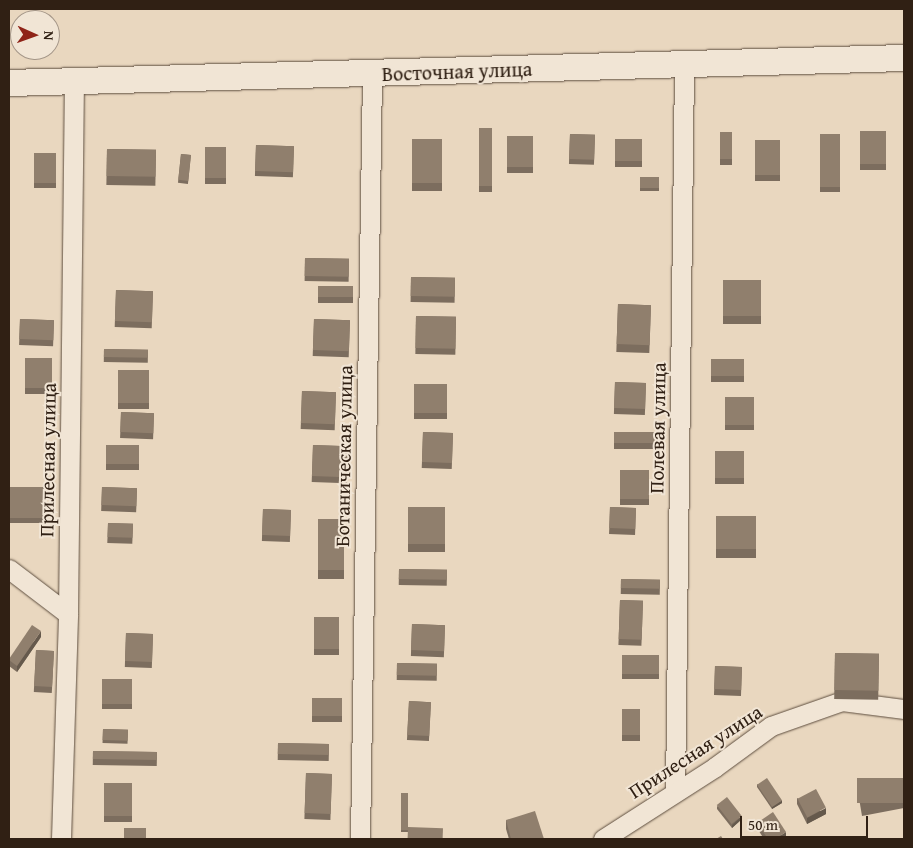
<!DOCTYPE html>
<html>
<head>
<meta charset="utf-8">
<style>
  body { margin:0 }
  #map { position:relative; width:913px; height:848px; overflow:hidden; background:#e9d7bf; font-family:"Gentium Book Plus",serif }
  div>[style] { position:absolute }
  .roads { filter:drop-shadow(0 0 1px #5e4e3f) drop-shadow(0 0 1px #5e4e3f) }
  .street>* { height:19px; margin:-9.5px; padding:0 9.5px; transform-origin:9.5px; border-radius:9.5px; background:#f1e5d5 }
  .secondary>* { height:26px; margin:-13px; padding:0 13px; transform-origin:13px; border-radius:13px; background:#f1e5d5 }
  .wall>* { inset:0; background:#7c6d5e; transform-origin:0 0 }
  .shaded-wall>* { inset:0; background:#65594c }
  .building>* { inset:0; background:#907f6d; transform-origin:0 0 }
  span { translate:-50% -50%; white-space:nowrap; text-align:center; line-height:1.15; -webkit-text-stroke:4px #f1e5d5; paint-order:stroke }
  .street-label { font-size:20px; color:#302014 }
  .frame { position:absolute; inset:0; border:10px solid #302014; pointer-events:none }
  .north { position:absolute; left:10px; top:10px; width:50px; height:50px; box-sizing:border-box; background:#f1e5d5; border:1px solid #a49688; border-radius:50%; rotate:92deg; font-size:14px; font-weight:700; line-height:20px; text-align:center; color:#302014 }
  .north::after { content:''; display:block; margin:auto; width:18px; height:22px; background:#8f2418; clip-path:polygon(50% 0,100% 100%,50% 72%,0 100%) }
  .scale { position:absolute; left:740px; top:816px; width:128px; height:22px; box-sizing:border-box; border:2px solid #302014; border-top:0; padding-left:6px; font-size:15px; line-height:18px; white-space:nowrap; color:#302014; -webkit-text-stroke:4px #f1e5d5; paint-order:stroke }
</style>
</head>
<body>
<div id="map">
  <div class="roads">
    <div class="street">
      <div style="left:9px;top:569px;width:74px;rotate:37.3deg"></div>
      <div style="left:675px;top:792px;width:728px;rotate:-89.29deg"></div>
      <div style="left:61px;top:839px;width:225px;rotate:-88.2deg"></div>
      <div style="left:68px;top:614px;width:533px;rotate:-89.36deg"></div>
      <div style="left:360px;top:839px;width:766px;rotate:-89.1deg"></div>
      <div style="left:603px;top:839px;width:133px;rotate:-32.7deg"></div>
      <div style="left:715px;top:767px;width:69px;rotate:-36.2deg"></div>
      <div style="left:771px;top:726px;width:75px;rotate:-19.4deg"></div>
      <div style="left:842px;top:701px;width:63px;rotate:7.4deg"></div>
    </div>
    <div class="secondary">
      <div style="left:9px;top:83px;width:895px;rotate:-1.6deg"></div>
    </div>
  </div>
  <div class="wall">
    <div style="left:479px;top:128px;width:13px;height:64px"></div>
    <div style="left:860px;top:131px;width:26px;height:39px"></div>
    <div style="left:720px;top:132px;width:12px;height:33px"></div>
    <div style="left:570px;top:134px;width:25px;height:30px;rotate:2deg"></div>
    <div style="left:820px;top:134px;width:20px;height:58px"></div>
    <div style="left:507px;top:136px;width:26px;height:37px"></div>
    <div style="left:412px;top:139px;width:30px;height:52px"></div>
    <div style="left:615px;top:139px;width:27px;height:28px"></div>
    <div style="left:755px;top:140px;width:25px;height:41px"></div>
    <div style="left:256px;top:145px;width:38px;height:31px;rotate:2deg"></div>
    <div style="left:205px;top:147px;width:21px;height:37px"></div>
    <div style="left:107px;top:149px;width:49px;height:36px;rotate:1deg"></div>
    <div style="left:34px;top:153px;width:22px;height:35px"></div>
    <div style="left:181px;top:154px;width:10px;height:29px;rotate:6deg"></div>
    <div style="left:640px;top:177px;width:19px;height:14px"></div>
    <div style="left:305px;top:258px;width:44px;height:23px;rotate:1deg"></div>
    <div style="left:411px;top:277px;width:44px;height:25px;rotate:1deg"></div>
    <div style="left:723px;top:280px;width:38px;height:44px"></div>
    <div style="left:318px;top:286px;width:35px;height:17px"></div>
    <div style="left:116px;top:290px;width:37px;height:37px;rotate:2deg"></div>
    <div style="left:618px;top:304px;width:33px;height:48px;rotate:2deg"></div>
    <div style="left:416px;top:316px;width:40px;height:38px;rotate:1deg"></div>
    <div style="left:20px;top:319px;width:34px;height:26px;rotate:2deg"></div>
    <div style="left:314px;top:319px;width:36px;height:37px;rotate:2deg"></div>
    <div style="left:104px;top:349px;width:44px;height:13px;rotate:1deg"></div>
    <div style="left:25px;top:358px;width:27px;height:36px"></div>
    <div style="left:711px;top:359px;width:33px;height:23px"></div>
    <div style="left:118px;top:370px;width:31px;height:39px"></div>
    <div style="left:615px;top:382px;width:31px;height:32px;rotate:2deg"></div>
    <div style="left:414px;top:384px;width:33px;height:35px"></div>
    <div style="left:302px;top:391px;width:34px;height:38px;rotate:2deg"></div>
    <div style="left:725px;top:397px;width:29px;height:33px"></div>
    <div style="left:121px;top:412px;width:33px;height:26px;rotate:2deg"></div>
    <div style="left:423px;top:432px;width:30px;height:36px;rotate:2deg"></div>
    <div style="left:614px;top:432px;width:45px;height:17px"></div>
    <div style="left:106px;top:445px;width:33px;height:25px"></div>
    <div style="left:313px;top:445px;width:35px;height:37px;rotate:2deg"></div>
    <div style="left:715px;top:451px;width:29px;height:33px"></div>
    <div style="left:620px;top:470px;width:29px;height:35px"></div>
    <div style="left:9px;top:487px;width:38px;height:36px"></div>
    <div style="left:102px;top:487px;width:35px;height:24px;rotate:2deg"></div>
    <div style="left:408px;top:507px;width:37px;height:45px"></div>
    <div style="left:610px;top:507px;width:26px;height:27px;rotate:2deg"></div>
    <div style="left:263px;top:509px;width:28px;height:32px;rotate:2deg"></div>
    <div style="left:716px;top:516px;width:40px;height:42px"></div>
    <div style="left:318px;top:519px;width:26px;height:60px"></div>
    <div style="left:108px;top:523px;width:25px;height:20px;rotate:2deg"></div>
    <div style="left:399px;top:569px;width:48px;height:16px;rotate:1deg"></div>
    <div style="left:621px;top:579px;width:39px;height:15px;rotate:1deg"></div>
    <div style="left:620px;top:600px;width:23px;height:45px;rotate:2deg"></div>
    <div style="left:314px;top:617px;width:25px;height:38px"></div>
    <div style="left:412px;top:624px;width:33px;height:32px;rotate:2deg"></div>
    <div style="left:126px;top:633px;width:27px;height:34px;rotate:2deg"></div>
    <div style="clip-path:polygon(41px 637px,17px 672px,9px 666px,9px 659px)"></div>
    <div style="left:36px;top:650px;width:18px;height:42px;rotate:3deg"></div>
    <div style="left:835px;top:653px;width:44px;height:46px;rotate:1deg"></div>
    <div style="left:622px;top:655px;width:37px;height:24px"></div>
    <div style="left:397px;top:663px;width:40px;height:17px;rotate:1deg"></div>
    <div style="left:715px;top:666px;width:27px;height:29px;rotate:2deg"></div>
    <div style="left:102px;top:679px;width:30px;height:30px"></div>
    <div style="left:312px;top:698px;width:30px;height:24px"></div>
    <div style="left:409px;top:701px;width:22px;height:39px;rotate:3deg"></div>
    <div style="left:622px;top:709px;width:18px;height:32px"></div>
    <div style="left:103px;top:729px;width:25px;height:14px;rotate:2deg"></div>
    <div style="left:278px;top:743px;width:51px;height:17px;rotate:1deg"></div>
    <div style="left:93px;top:751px;width:64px;height:14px;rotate:1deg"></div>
    <div style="left:306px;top:773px;width:26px;height:46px;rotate:2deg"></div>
    <div style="clip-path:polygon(904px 778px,904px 808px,862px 816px,858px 792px,858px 786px)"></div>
    <div style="left:104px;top:783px;width:28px;height:39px"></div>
    <div style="clip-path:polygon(757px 784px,782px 803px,772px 809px,757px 787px)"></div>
    <div style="left:401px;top:793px;width:7px;height:39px"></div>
    <div style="clip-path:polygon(797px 798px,826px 814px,807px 824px,797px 804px)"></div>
    <div style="clip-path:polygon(717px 806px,742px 819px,732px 828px,717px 809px)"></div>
    <div style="clip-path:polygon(506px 820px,544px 839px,509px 839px,506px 829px)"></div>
    <div style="clip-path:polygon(757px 823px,786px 838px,784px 839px,764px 839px,757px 828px)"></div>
  </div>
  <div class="shaded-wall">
    <div style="clip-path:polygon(41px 631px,41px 637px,17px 672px,17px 666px)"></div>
    <div style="clip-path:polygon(782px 800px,782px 803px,772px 809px,772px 807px)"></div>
    <div style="clip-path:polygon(826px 808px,826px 814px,807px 824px,807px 818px)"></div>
    <div style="clip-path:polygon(742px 816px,742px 819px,732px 828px,732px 825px)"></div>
    <div style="clip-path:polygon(786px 832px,786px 838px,784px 839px,775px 839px)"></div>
  </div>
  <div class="building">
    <div style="left:479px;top:128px;width:13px;height:58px"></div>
    <div style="left:860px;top:131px;width:26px;height:33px"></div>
    <div style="left:720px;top:132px;width:12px;height:27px"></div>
    <div style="left:570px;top:134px;width:25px;height:25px;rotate:2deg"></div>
    <div style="left:820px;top:134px;width:20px;height:53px"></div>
    <div style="left:507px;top:136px;width:26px;height:31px"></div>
    <div style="left:412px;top:139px;width:30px;height:44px"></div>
    <div style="left:615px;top:139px;width:27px;height:22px"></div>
    <div style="left:755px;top:140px;width:25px;height:35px"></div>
    <div style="left:256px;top:145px;width:38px;height:26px;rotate:2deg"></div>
    <div style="left:205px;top:147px;width:21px;height:31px"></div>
    <div style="left:107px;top:149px;width:49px;height:27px;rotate:1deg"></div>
    <div style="left:34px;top:153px;width:22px;height:30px"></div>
    <div style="left:181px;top:154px;width:10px;height:26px;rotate:6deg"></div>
    <div style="left:640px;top:177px;width:19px;height:11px"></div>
    <div style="left:305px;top:258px;width:44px;height:18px;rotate:1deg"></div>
    <div style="left:411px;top:277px;width:44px;height:19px;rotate:1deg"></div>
    <div style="left:723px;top:280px;width:38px;height:36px"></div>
    <div style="left:318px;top:286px;width:35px;height:11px"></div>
    <div style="left:116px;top:290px;width:37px;height:31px;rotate:2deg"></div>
    <div style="left:618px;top:304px;width:33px;height:40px;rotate:2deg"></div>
    <div style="left:416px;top:316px;width:40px;height:32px;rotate:1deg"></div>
    <div style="left:20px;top:319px;width:34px;height:20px;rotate:2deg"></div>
    <div style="left:314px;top:319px;width:36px;height:31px;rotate:2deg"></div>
    <div style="left:104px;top:349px;width:44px;height:8px;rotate:1deg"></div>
    <div style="left:25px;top:358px;width:27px;height:30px"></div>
    <div style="left:711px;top:359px;width:33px;height:17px"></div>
    <div style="left:118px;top:370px;width:31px;height:33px"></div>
    <div style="left:615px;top:382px;width:31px;height:26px;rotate:2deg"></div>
    <div style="left:414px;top:384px;width:33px;height:29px"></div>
    <div style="left:302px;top:391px;width:34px;height:32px;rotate:2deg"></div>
    <div style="left:725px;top:397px;width:29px;height:28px"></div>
    <div style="left:121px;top:412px;width:33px;height:20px;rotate:2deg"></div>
    <div style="left:423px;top:432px;width:30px;height:30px;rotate:2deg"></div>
    <div style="left:614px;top:432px;width:45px;height:11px"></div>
    <div style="left:106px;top:445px;width:33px;height:19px"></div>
    <div style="left:313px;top:445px;width:35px;height:31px;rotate:2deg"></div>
    <div style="left:715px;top:451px;width:29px;height:27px"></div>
    <div style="left:620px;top:470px;width:29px;height:29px"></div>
    <div style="left:9px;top:487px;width:38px;height:31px"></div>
    <div style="left:102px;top:487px;width:35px;height:18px;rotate:2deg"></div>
    <div style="left:408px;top:507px;width:37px;height:37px"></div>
    <div style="left:610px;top:507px;width:26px;height:21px;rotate:2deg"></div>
    <div style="left:263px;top:509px;width:28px;height:26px;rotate:2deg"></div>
    <div style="left:716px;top:516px;width:40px;height:33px"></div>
    <div style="left:318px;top:519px;width:26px;height:51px"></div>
    <div style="left:108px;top:523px;width:25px;height:14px;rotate:2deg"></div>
    <div style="left:399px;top:569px;width:48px;height:10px;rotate:1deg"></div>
    <div style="left:621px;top:579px;width:39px;height:9px;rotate:1deg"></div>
    <div style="left:620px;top:600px;width:23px;height:39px;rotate:2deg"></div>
    <div style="left:314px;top:617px;width:25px;height:32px"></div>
    <div style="left:412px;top:624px;width:33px;height:26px;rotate:2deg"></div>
    <div style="clip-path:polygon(32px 625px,41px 631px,17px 666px,9px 660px,9px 659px)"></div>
    <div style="left:126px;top:633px;width:27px;height:28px;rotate:2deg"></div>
    <div style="left:36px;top:650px;width:18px;height:36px;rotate:3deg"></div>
    <div style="left:835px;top:653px;width:44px;height:37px;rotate:1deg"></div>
    <div style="left:622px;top:655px;width:37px;height:19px"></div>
    <div style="left:397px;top:663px;width:40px;height:12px;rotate:1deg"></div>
    <div style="left:715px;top:666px;width:27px;height:23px;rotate:2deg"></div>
    <div style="left:102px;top:679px;width:30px;height:25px"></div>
    <div style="left:312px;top:698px;width:30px;height:18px"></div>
    <div style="left:409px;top:701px;width:22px;height:34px;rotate:3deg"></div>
    <div style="left:622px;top:709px;width:18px;height:26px"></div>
    <div style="left:103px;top:729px;width:25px;height:11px;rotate:2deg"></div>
    <div style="left:278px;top:743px;width:51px;height:11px;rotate:1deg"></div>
    <div style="left:93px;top:751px;width:64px;height:8px;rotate:1deg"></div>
    <div style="left:306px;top:773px;width:26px;height:40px;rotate:2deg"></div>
    <div style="left:767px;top:778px;width:27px;height:12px;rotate:56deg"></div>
    <div style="left:904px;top:778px;width:25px;height:47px;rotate:90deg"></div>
    <div style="left:104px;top:783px;width:28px;height:33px"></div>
    <div style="left:816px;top:789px;width:21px;height:21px;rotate:62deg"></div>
    <div style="left:401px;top:793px;width:7px;height:37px"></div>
    <div style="left:727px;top:797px;width:24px;height:13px;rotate:52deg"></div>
    <div style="clip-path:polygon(535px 811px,544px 839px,511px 839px,506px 820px)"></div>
    <div style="clip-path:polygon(773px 812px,786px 832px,775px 839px,768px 839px,757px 823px)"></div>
    <div style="left:408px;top:827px;width:35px;height:12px;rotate:2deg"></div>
    <div style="left:124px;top:828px;width:22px;height:11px"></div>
    <div style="clip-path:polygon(721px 836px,723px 839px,716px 839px)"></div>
  </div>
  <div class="street-label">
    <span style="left:457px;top:71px;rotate:-2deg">Восточная улица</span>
    <span style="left:657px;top:428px;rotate:-89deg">Полевая улица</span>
    <span style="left:343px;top:456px;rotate:-89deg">Ботаническая улица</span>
    <span style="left:47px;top:460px;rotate:-89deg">Прилесная улица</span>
    <span style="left:695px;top:751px;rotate:-33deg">Прилесная улица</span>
  </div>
  <div class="frame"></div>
  <div class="north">N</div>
  <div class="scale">50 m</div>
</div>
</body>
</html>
